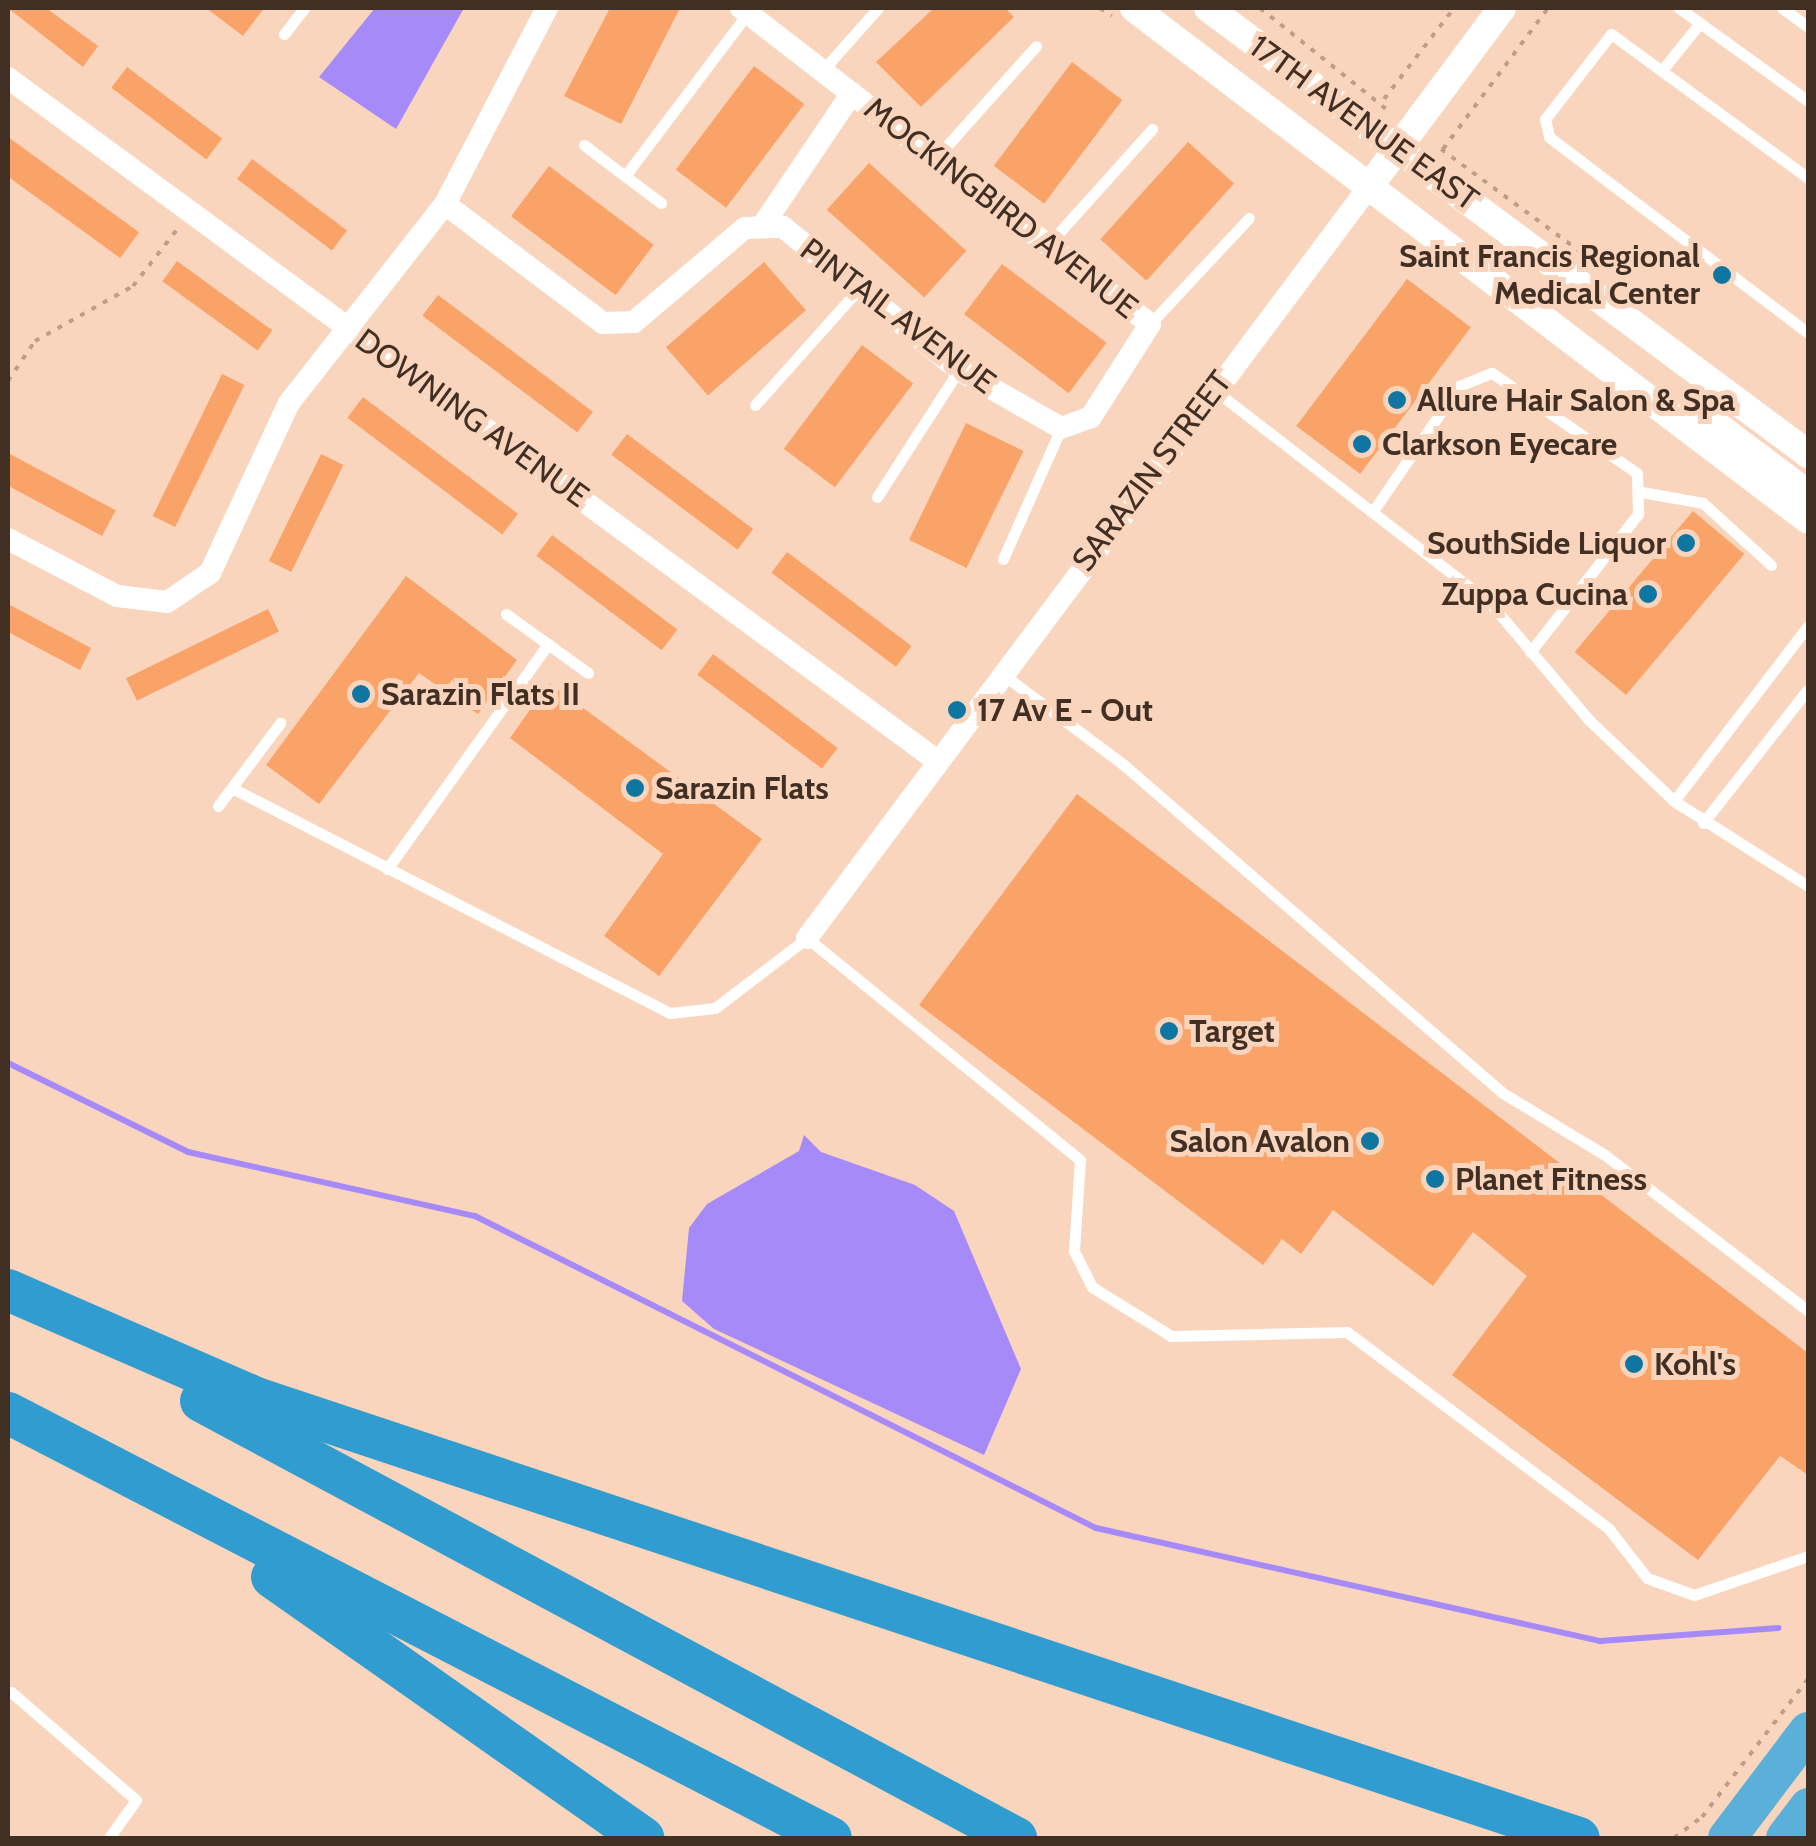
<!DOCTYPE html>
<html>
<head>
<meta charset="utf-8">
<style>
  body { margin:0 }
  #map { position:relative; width:1816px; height:1846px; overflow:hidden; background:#f9d5be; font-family:Cabin,sans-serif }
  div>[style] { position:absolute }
  .water>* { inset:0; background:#a78af9 }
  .stream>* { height:6px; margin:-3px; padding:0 3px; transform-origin:3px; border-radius:3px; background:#a78af9 }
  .building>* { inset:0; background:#faa368; transform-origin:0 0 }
  .path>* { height:4px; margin-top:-2px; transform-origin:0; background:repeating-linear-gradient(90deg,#bc9e8b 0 5px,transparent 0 13px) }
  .service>* { height:11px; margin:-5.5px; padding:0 5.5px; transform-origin:5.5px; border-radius:5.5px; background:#fff }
  .minor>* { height:22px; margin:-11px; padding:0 11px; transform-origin:11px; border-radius:11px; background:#fff }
  .tertiary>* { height:28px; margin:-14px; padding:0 14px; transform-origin:14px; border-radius:14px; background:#fff }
  .trunk>* { height:38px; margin:-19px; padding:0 19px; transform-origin:19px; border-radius:19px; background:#5ab0d8 }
  .motorway>* { height:42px; margin:-21px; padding:0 21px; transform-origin:21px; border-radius:21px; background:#319ccf }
  .dots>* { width:28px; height:28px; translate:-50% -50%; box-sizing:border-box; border:5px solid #f9d5be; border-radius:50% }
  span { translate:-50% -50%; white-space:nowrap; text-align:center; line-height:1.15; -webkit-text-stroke:10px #f9d5be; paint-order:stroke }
  .street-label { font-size:32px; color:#412f24 }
  .poi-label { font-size:32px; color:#412f24; font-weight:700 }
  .right { translate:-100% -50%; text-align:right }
  .left { translate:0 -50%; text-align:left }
  .frame { position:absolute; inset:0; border:10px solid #412f24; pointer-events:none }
</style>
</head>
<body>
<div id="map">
  <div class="water">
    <div style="clip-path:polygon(375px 8px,464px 8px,396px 129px,319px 77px)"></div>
    <div style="clip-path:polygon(804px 1135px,821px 1152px,915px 1185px,954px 1211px,1021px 1369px,984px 1455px,714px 1329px,682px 1301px,689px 1228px,707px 1204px,799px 1151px)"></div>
  </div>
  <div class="stream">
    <div style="left:8px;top:1063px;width:201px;rotate:26.3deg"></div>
    <div style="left:188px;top:1152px;width:294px;rotate:12.6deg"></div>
    <div style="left:475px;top:1216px;width:695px;rotate:26.68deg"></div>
    <div style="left:1096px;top:1528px;width:517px;rotate:12.64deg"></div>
    <div style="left:1600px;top:1641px;width:179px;rotate:-4.2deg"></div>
  </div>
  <div class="building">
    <div style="clip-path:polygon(8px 8px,46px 8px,98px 46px,83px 67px)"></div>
    <div style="clip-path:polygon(206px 8px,264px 8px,243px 36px)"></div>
    <div style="clip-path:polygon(610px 8px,680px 8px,621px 124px,564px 96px)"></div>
    <div style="clip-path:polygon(934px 8px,1005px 8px,1014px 17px,921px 107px,876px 62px)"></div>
    <div style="left:1072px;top:62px;width:63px;height:130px;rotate:37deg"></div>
    <div style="left:754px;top:66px;width:63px;height:130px;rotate:37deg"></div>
    <div style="left:127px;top:67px;width:119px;height:26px;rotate:37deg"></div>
    <div style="left:8px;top:137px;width:162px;height:32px;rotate:36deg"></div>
    <div style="left:1188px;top:142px;width:62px;height:131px;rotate:42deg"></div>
    <div style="left:252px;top:159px;width:119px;height:25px;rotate:37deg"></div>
    <div style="left:869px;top:163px;width:131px;height:63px;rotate:42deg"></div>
    <div style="left:549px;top:166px;width:131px;height:63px;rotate:37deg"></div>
    <div style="left:177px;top:261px;width:118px;height:25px;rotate:36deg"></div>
    <div style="left:764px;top:262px;width:64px;height:130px;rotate:49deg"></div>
    <div style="left:1002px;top:264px;width:131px;height:63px;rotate:37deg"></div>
    <div style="left:1407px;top:279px;width:80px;height:184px;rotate:37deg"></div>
    <div style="left:438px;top:295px;width:194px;height:26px;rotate:37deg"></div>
    <div style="left:862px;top:345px;width:64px;height:130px;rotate:37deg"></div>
    <div style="left:222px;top:374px;width:25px;height:158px;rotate:26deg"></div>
    <div style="left:363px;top:397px;width:194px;height:26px;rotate:37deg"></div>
    <div style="left:966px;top:423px;width:64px;height:130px;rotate:26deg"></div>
    <div style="left:627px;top:434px;width:158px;height:26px;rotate:37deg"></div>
    <div style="left:8px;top:453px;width:122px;height:29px;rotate:28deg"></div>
    <div style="left:321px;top:454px;width:25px;height:119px;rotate:26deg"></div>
    <div style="left:1693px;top:511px;width:67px;height:184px;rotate:40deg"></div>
    <div style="left:552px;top:535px;width:157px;height:26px;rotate:37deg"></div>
    <div style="left:787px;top:552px;width:156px;height:26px;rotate:37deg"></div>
    <div style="clip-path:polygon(406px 576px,517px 660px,478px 714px,419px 673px,319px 804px,266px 765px)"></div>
    <div style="clip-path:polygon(8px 604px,91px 648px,80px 670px,8px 632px)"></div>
    <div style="left:268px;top:609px;width:25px;height:158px;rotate:64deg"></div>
    <div style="left:713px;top:654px;width:156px;height:26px;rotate:37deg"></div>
    <div style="clip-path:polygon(549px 683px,762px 839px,659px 976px,604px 936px,663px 854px,510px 738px)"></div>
    <div style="clip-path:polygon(1077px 794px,1808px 1353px,1808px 1475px,1780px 1456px,1698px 1560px,1452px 1375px,1527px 1276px,1473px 1232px,1433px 1286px,1333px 1210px,1301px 1254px,1282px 1239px,1263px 1265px,919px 1005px)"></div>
  </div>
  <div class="path">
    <div style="left:1100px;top:8px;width:14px;rotate:34deg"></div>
    <div style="left:1260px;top:8px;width:161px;rotate:38.7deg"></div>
    <div style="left:1384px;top:99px;width:115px;rotate:-52.4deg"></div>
    <div style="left:1441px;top:149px;width:190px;rotate:36.4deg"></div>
    <div style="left:1443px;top:149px;width:176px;rotate:-53.3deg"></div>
    <div style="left:8px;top:381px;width:48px;rotate:-56deg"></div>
    <div style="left:35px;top:341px;width:112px;rotate:-29.3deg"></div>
    <div style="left:133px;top:286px;width:75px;rotate:-52.1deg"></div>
    <div style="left:1674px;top:1838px;width:35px;rotate:-37deg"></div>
    <div style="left:1702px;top:1817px;width:174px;rotate:-52.5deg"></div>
  </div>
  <div class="service">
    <div style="left:1679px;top:8px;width:159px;rotate:35.8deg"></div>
    <div style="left:1782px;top:8px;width:32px;rotate:36deg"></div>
    <div style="left:284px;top:34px;width:33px;rotate:-52deg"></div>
    <div style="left:1663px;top:69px;width:59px;rotate:-51.2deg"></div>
    <div style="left:823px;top:70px;width:83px;rotate:-48.4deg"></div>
    <div style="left:584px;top:145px;width:51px;rotate:37.1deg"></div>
    <div style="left:936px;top:158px;width:150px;rotate:-48.2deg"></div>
    <div style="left:1808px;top:178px;width:244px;rotate:-143.8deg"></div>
    <div style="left:1611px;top:34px;width:108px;rotate:127.8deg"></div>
    <div style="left:1545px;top:119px;width:18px;rotate:77deg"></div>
    <div style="left:1549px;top:137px;width:325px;rotate:37.1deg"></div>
    <div style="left:661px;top:203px;width:45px;rotate:-143.1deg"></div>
    <div style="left:625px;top:176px;width:204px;rotate:-53deg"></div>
    <div style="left:1048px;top:245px;width:156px;rotate:-48.1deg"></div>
    <div style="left:1150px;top:324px;width:145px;rotate:-47deg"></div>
    <div style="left:1213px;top:389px;width:351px;rotate:37.7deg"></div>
    <div style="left:1491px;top:604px;width:152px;rotate:49.8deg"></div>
    <div style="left:1589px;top:720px;width:117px;rotate:43.6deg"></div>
    <div style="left:1674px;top:801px;width:159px;rotate:32.4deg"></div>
    <div style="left:755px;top:405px;width:153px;rotate:-48.2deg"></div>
    <div style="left:1642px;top:492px;width:62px;rotate:10.2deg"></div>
    <div style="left:1703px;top:503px;width:92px;rotate:42.4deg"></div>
    <div style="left:877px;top:497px;width:151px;rotate:-57.2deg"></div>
    <div style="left:1373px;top:511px;width:152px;rotate:-55.5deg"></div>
    <div style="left:1459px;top:386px;width:35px;rotate:-22deg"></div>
    <div style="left:1492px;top:373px;width:176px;rotate:34.6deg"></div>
    <div style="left:1637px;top:473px;width:41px;rotate:88.6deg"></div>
    <div style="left:1638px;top:514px;width:175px;rotate:128deg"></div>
    <div style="left:1003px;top:559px;width:143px;rotate:-66.1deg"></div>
    <div style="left:506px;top:614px;width:101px;rotate:35.7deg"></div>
    <div style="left:1001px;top:673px;width:154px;rotate:36.8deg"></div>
    <div style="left:1124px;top:765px;width:499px;rotate:40.9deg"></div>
    <div style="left:1501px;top:1092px;width:122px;rotate:31.2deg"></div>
    <div style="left:1605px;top:1155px;width:256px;rotate:37.5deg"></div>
    <div style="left:232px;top:788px;width:492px;rotate:27.2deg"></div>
    <div style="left:670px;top:1013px;width:45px;rotate:-6.3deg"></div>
    <div style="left:715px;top:1008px;width:116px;rotate:-37.3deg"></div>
    <div style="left:807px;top:938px;width:352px;rotate:39.1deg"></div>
    <div style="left:1080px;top:1160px;width:91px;rotate:93.8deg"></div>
    <div style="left:1074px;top:1251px;width:40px;rotate:63.4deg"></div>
    <div style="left:1092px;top:1287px;width:93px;rotate:31.8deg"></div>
    <div style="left:1171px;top:1336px;width:176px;rotate:-1.3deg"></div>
    <div style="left:1347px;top:1332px;width:328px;rotate:36.9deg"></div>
    <div style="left:1609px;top:1529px;width:62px;rotate:52.2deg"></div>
    <div style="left:1647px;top:1578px;width:50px;rotate:19.9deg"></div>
    <div style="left:1694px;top:1595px;width:120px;rotate:-18.9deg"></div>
    <div style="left:1674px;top:801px;width:220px;rotate:-52.6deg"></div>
    <div style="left:218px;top:806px;width:104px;rotate:-53.2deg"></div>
    <div style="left:1703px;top:823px;width:170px;rotate:-51.9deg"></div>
    <div style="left:387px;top:869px;width:277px;rotate:-54.4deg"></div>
    <div style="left:11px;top:1692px;width:165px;rotate:40.8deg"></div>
    <div style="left:136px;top:1800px;width:47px;rotate:125.4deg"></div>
  </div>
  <div class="minor">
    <div style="left:8px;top:78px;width:1152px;rotate:36.31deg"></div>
    <div style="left:445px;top:204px;width:198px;rotate:37deg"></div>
    <div style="left:603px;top:323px;width:31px;rotate:-2deg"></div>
    <div style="left:634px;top:322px;width:145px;rotate:-40.3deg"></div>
    <div style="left:745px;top:228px;width:38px;rotate:-2deg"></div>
    <div style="left:783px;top:227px;width:227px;rotate:39.1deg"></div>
    <div style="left:959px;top:370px;width:117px;rotate:29.6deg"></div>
    <div style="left:1061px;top:428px;width:32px;rotate:-20deg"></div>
    <div style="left:1091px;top:417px;width:110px;rotate:-57.6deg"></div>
    <div style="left:1150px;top:324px;width:517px;rotate:-142.31deg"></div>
    <div style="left:763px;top:225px;width:159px;rotate:-56deg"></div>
    <div style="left:8px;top:539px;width:123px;rotate:27.6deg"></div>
    <div style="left:117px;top:596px;width:50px;rotate:6.8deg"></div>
    <div style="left:167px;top:602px;width:52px;rotate:-34deg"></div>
    <div style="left:210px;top:573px;width:187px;rotate:-65.1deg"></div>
    <div style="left:289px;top:403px;width:253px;rotate:-51.9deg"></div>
    <div style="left:445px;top:204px;width:221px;rotate:-62.5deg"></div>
    <div style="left:807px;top:938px;width:942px;rotate:-53.2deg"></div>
  </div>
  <div class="tertiary">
    <div style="left:1134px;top:8px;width:846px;rotate:37.22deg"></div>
    <div style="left:1208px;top:8px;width:748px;rotate:36.62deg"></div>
    <div style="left:1371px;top:184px;width:219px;rotate:-53.3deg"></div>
    <div style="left:1708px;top:419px;width:125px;rotate:36.9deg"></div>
  </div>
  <div class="trunk">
    <div style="left:1727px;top:1838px;width:134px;rotate:-52.9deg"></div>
    <div style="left:1785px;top:1838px;width:39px;rotate:-53deg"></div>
  </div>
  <div class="motorway">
    <div style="left:8px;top:1290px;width:270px;rotate:23.5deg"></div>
    <div style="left:256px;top:1398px;width:1394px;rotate:18.4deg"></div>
    <div style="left:201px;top:1401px;width:925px;rotate:28.2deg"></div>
    <div style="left:8px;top:1413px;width:926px;rotate:27.31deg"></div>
    <div style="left:272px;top:1577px;width:454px;rotate:35.1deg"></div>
  </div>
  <div class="dots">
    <div style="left:1722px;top:275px;background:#0f76a2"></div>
    <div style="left:1397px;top:400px;background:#0f76a2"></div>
    <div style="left:1362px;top:444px;background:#0f76a2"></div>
    <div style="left:1686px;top:543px;background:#0f76a2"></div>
    <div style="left:1648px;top:594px;background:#0f76a2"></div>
    <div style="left:361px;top:694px;background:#0f76a2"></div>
    <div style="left:957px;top:710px;background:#0f76a2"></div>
    <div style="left:635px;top:788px;background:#0f76a2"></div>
    <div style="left:1169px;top:1031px;background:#0f76a2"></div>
    <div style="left:1370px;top:1141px;background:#0f76a2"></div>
    <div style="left:1435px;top:1179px;background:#0f76a2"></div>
    <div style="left:1634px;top:1364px;background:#0f76a2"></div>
  </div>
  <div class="street-label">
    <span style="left:1364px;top:123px;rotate:36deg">17TH AVENUE EAST</span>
    <span style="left:1001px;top:208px;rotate:38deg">MOCKINGBIRD AVENUE</span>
    <span style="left:898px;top:316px;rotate:37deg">PINTAIL AVENUE</span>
    <span style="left:472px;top:418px;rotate:36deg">DOWNING AVENUE</span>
    <span style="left:1152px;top:471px;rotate:-53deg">SARAZIN STREET</span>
  </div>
  <div class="poi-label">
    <span class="right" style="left:1700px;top:275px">Saint Francis Regional<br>Medical Center</span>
    <span class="left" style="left:1417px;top:400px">Allure Hair Salon &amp; Spa</span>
    <span class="left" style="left:1382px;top:444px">Clarkson Eyecare</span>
    <span class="right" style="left:1666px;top:543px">SouthSide Liquor</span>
    <span class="right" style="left:1628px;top:594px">Zuppa Cucina</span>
    <span class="left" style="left:381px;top:694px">Sarazin Flats II</span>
    <span class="left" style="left:977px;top:710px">17 Av E - Out</span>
    <span class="left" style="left:655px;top:788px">Sarazin Flats</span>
    <span class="left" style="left:1189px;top:1031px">Target</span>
    <span class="right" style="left:1350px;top:1141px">Salon Avalon</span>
    <span class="left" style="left:1455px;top:1179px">Planet Fitness</span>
    <span class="left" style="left:1654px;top:1364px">Kohl's</span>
  </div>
  <div class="frame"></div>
</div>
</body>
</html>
